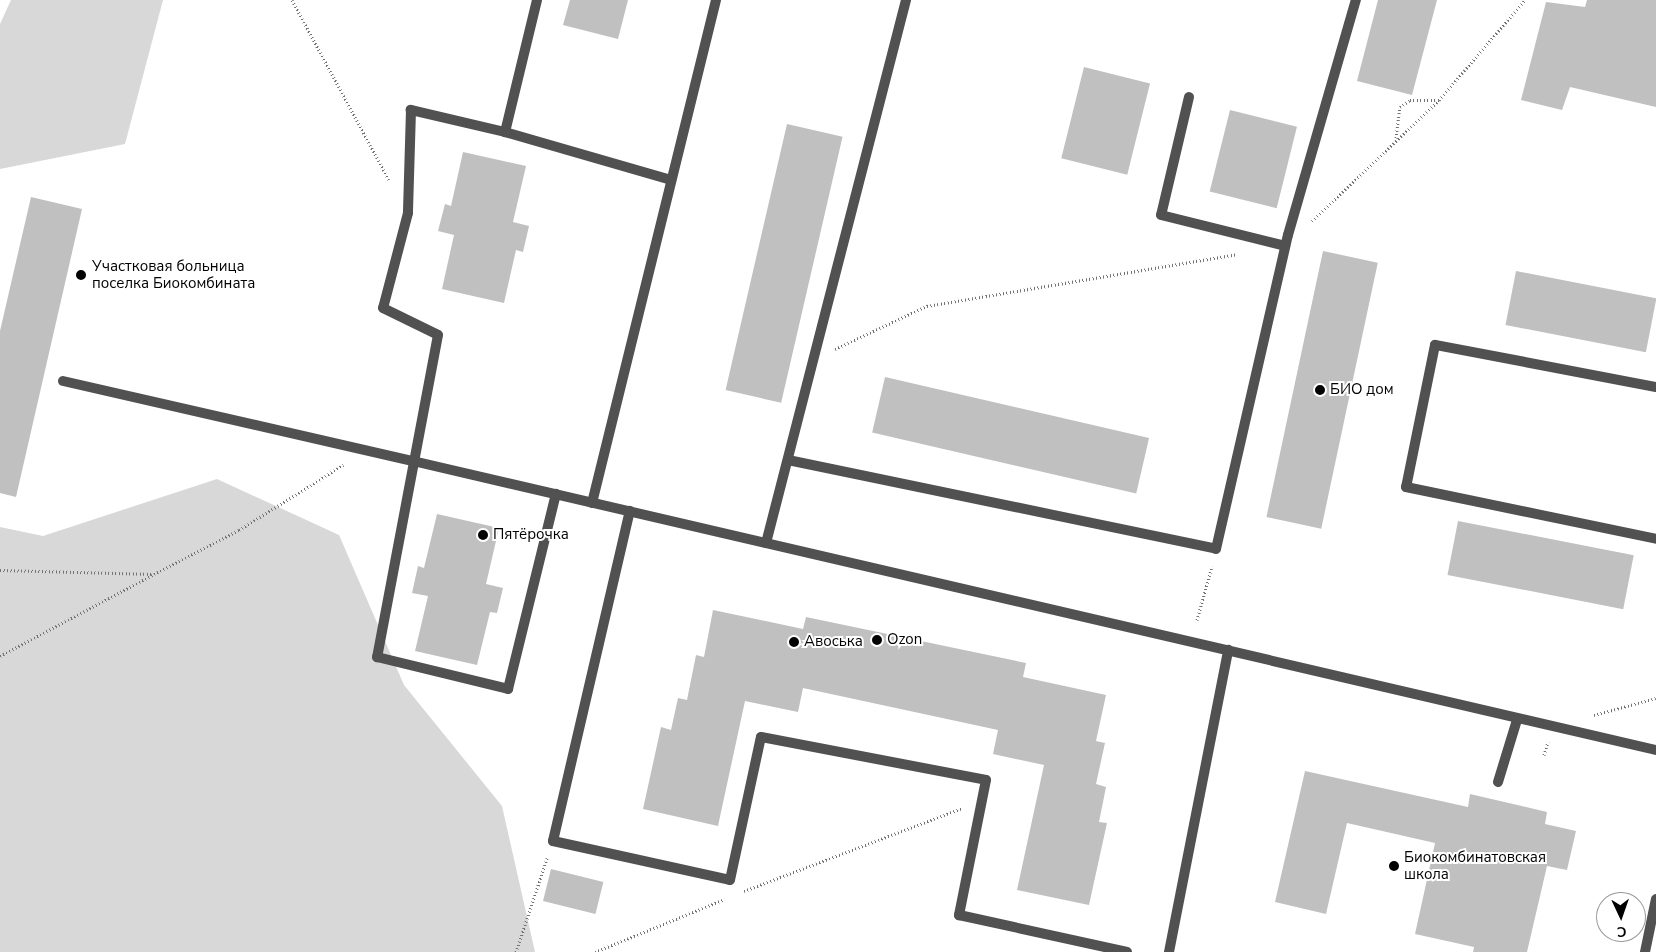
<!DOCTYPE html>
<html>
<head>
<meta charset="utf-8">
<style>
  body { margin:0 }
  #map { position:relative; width:1656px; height:952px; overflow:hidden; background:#fff; font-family:"Nunito Sans",sans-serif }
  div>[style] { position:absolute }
  .green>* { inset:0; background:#d8d8d8 }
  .building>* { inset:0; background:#c0c0c0; transform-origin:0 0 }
  .path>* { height:3px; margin-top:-1.5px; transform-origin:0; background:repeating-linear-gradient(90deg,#737373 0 1px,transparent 0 3.5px) }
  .lane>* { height:10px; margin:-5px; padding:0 5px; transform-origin:5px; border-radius:5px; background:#515151 }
  .street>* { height:10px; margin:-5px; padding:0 5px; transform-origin:5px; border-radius:5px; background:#515151 }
  .dots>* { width:14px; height:14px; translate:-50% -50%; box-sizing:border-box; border:2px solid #fff; border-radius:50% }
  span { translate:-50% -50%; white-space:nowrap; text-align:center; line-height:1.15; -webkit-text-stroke:4px #fff; paint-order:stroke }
  .poi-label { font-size:15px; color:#000 }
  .left { translate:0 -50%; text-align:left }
  .north { position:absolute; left:1596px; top:892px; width:50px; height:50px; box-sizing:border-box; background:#fff; border:1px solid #999; border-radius:50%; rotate:177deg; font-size:14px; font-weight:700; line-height:20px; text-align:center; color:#000 }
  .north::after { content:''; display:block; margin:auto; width:18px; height:22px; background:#000; clip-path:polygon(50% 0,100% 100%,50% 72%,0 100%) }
</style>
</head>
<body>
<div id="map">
  <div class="green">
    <div style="clip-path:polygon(11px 0,163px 0,125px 144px,0 169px,0 24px)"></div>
    <div style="clip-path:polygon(217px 479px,339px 535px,404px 685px,502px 806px,535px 952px,0 952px,0 527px,43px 536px)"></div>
  </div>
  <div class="building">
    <div style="clip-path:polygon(570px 0,628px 0,618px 39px,563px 25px)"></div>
    <div style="clip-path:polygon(1378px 0,1437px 0,1412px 95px,1357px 81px)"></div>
    <div style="clip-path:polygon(1587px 0,1656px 0,1656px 107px,1570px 87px,1562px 110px,1521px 100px,1546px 2px,1585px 7px)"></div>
    <div style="left:1084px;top:67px;width:68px;height:94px;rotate:14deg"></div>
    <div style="left:1230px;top:110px;width:69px;height:84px;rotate:14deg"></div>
    <div style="left:787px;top:124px;width:57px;height:273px;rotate:13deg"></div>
    <div style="clip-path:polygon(463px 152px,526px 166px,513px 222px,529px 226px,523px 252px,516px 250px,504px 303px,442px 289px,454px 235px,438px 231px,445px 204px,451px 206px)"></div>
    <div style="clip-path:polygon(31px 197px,82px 209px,16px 497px,0 493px,0 331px)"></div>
    <div style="left:1323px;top:251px;width:56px;height:272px;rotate:12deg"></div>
    <div style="left:1516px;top:271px;width:143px;height:55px;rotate:11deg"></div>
    <div style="left:885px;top:377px;width:271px;height:57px;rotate:13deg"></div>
    <div style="clip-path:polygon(437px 514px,499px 528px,486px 584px,503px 588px,497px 613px,490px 612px,477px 665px,415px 651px,428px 596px,412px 593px,418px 566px,424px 568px)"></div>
    <div style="left:1458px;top:521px;width:179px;height:55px;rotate:11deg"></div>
    <div style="clip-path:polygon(713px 610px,803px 629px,806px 617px,1026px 663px,1023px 677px,1106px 695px,1096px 741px,1105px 743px,1096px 784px,1106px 787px,1099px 822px,1107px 823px,1089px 905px,1017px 890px,1044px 765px,993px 754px,998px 730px,803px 688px,798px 712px,745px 701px,718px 826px,643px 809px,661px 727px,671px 730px,678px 698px,687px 700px,696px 655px,704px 657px)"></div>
    <div style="clip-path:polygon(1305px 771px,1468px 807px,1470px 794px,1547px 812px,1545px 824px,1576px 831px,1567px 870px,1547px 866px,1527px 952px,1473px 952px,1474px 947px,1415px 934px,1435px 843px,1347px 823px,1326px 914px,1275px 902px)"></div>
    <div style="left:551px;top:869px;width:54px;height:33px;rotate:14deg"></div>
  </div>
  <div class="path">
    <div style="left:292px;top:0;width:204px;rotate:61.7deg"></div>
    <div style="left:1396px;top:138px;width:31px;rotate:-83deg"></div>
    <div style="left:1400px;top:107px;width:12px;rotate:-35deg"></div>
    <div style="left:1410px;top:100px;width:29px"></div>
    <div style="left:1312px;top:221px;width:175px;rotate:-43.6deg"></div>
    <div style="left:1439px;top:100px;width:132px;rotate:-49.3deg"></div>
    <div style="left:835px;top:349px;width:102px;rotate:-25.1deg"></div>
    <div style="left:927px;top:306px;width:314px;rotate:-9.5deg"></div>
    <div style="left:0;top:570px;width:154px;rotate:1.5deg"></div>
    <div style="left:154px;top:574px;width:96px;rotate:-27.4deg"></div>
    <div style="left:239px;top:530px;width:123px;rotate:-32deg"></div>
    <div style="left:1197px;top:620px;width:56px;rotate:-74.5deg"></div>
    <div style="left:0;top:656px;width:174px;rotate:-28deg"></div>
    <div style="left:1594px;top:715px;width:64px;rotate:-15.3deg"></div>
    <div style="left:1544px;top:755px;width:14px;rotate:-73deg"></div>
    <div style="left:744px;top:891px;width:234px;rotate:-20.8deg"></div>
    <div style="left:516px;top:952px;width:99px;rotate:-71.7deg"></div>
    <div style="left:595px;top:952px;width:140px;rotate:-22.2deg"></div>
  </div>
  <div class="lane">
    <div style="left:537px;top:0;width:136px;rotate:103.6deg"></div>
    <div style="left:505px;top:132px;width:173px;rotate:16.1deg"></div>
    <div style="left:1189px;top:97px;width:121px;rotate:103.3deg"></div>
    <div style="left:1161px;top:215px;width:128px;rotate:14deg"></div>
    <div style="left:505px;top:132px;width:97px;rotate:-166.8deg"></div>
    <div style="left:411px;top:110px;width:103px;rotate:91.7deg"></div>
    <div style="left:408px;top:213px;width:98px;rotate:104.7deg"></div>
    <div style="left:383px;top:308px;width:61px;rotate:26.1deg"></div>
    <div style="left:438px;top:335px;width:328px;rotate:100.7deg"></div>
    <div style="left:377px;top:657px;width:135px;rotate:13.7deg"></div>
    <div style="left:508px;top:689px;width:201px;rotate:-76.2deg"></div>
    <div style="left:63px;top:381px;width:359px;rotate:12.9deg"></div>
    <div style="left:1656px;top:387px;width:225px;rotate:-169.2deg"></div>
    <div style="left:1435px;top:345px;width:145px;rotate:101.5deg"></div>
    <div style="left:1406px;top:487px;width:255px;rotate:11.7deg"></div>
    <div style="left:788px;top:460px;width:437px;rotate:11.7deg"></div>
    <div style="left:1216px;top:549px;width:322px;rotate:-77.1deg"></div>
    <div style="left:1288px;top:235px;width:245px;rotate:-73.9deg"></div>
    <div style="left:766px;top:543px;width:561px;rotate:-75.54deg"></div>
    <div style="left:1498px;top:782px;width:65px;rotate:-73deg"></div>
    <div style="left:553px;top:841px;width:181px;rotate:12.4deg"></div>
    <div style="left:730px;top:880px;width:146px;rotate:-77.8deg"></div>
    <div style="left:761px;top:737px;width:229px;rotate:10.8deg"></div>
    <div style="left:986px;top:780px;width:138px;rotate:101.3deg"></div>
    <div style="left:959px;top:915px;width:172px;rotate:12.4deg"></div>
    <div style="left:1169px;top:952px;width:308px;rotate:-78.9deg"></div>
    <div style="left:1645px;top:952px;width:54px;rotate:-78.3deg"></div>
  </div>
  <div class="street">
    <div style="left:413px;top:461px;width:1276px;rotate:13.09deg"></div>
    <div style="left:592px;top:503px;width:518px;rotate:-76.15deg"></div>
    <div style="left:553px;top:841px;width:339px;rotate:-76.9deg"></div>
  </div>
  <div class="dots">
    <div style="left:81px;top:275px;background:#000"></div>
    <div style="left:1320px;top:390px;background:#000"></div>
    <div style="left:483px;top:535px;background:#000"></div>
    <div style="left:877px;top:640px;background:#000"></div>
    <div style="left:794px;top:642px;background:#000"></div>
    <div style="left:1394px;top:866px;background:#000"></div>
  </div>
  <div class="poi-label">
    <span class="left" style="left:92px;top:275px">Участковая больница<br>поселка Биокомбината</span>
    <span class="left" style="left:1330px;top:390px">БИО дом</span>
    <span class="left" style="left:493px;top:535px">Пятёрочка</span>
    <span class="left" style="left:887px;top:640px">Ozon</span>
    <span class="left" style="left:804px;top:642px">Авоська</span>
    <span class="left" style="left:1404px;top:866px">Биокомбинатовская<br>школа</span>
  </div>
  <div class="north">С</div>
</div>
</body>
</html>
